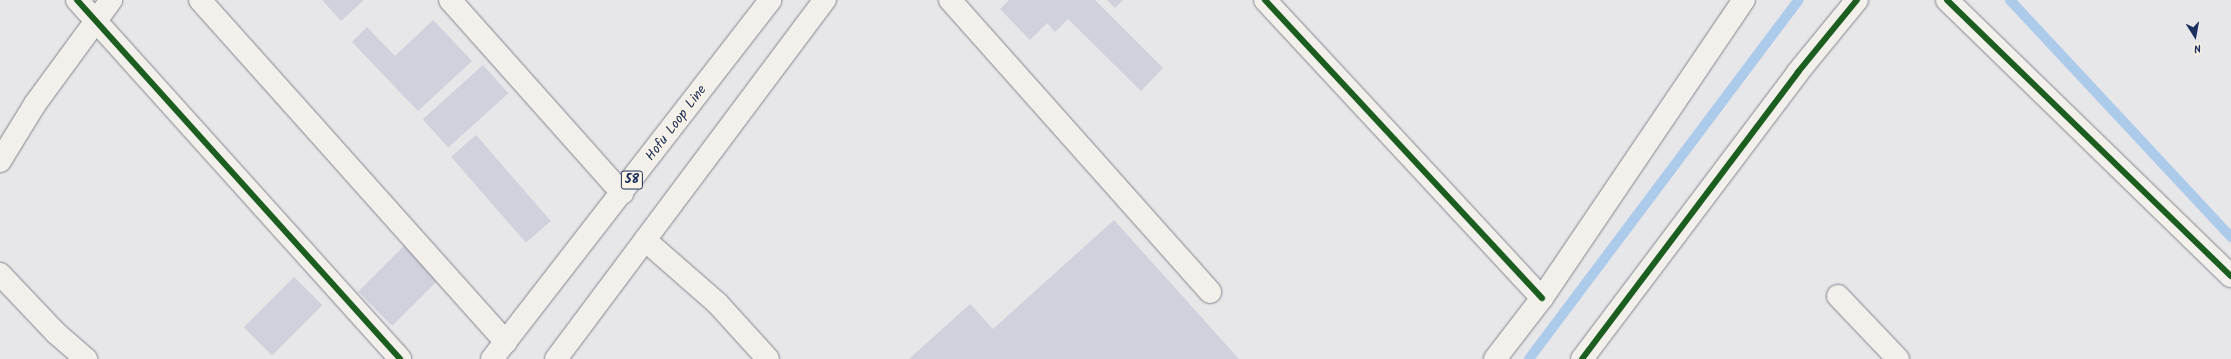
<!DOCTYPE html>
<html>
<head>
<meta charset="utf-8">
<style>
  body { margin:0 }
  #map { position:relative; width:2231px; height:359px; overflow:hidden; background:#e7e6e8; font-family:Kalam,sans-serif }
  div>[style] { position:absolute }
  .stream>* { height:10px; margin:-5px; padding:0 5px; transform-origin:5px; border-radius:5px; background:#accbeb }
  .building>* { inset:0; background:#cfd1dd; transform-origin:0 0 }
  .roads { filter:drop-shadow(0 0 1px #838690) drop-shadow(0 0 1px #838690) }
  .minor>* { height:22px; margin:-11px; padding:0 11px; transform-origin:11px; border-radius:11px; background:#f3f0eb }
  .major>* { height:22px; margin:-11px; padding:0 11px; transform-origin:11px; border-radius:11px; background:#f3f0eb }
  .cycleway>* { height:6px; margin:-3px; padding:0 3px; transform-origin:3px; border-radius:3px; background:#1b5e20 }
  span { translate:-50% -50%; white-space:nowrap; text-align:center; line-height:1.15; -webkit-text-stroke:3px #fcf5e5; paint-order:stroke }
  .shield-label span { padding:1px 3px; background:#fcf5e5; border:1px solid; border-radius:3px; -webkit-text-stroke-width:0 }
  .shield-label { font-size:13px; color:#1b2f5e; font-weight:700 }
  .street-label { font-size:14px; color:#1b2f5e }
  .north { position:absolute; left:2175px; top:16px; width:40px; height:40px; -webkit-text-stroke:3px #fcf5e5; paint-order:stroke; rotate:169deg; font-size:11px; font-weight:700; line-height:16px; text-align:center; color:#1b2f5e }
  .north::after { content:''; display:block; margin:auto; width:14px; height:18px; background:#1b2f5e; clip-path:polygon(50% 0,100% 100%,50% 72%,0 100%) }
</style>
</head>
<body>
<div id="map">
  <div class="stream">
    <div style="left:2010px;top:0;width:324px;rotate:47deg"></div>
    <div style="left:1529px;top:359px;width:449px;rotate:-53.1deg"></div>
  </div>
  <div class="building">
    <div style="clip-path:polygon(322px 0,364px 0,341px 21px)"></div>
    <div style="clip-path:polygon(1009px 0,1095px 0,1163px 68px,1141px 91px,1068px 19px,1055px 32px,1047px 23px,1030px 40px,1000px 9px)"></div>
    <div style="clip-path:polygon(1107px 0,1123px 0,1115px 8px)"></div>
    <div style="clip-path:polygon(433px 20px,472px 61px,418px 111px,352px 42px,367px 27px,395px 56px)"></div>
    <div style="left:483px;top:65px;width:38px;height:81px;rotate:48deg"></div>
    <div style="left:476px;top:135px;width:114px;height:33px;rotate:49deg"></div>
    <div style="clip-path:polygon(1114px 220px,1239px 359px,909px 359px,970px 304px,993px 329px)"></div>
    <div style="left:407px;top:243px;width:48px;height:69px;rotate:45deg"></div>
    <div style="left:294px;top:277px;width:40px;height:71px;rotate:45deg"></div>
  </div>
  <div class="roads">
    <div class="minor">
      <div style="left:77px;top:0;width:483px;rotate:48deg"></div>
      <div style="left:200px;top:0;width:459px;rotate:48.2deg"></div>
      <div style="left:450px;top:0;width:259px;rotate:48.3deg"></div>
      <div style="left:950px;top:0;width:391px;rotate:48.3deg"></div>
      <div style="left:1265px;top:0;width:407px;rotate:47.1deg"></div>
      <div style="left:1947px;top:0;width:396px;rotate:44.2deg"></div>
      <div style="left:0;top:161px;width:67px;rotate:-58.4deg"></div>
      <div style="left:35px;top:104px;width:129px;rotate:-53.8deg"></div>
      <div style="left:645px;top:240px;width:97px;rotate:41.2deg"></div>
      <div style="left:718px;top:304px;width:74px;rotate:47.7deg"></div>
      <div style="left:1838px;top:296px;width:87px;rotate:46.4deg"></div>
      <div style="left:1495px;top:359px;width:77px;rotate:-52.4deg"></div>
      <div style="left:1542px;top:298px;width:360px;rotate:-55.9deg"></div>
      <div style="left:1582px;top:359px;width:359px;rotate:-53deg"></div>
      <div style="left:1798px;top:72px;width:93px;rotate:-50.7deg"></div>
    </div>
    <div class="major">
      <div style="left:0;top:274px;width:81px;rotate:46.5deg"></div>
      <div style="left:56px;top:333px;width:40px;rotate:41deg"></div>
      <div style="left:492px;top:359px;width:454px;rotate:-52.2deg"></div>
      <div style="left:556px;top:359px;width:449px;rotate:-53.2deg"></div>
    </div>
  </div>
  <div class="cycleway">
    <div style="left:77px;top:0;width:483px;rotate:48deg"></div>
    <div style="left:1265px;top:0;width:407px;rotate:47.1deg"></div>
    <div style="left:1947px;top:0;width:396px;rotate:44.2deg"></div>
    <div style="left:1582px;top:359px;width:359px;rotate:-53deg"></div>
    <div style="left:1798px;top:72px;width:93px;rotate:-50.7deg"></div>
  </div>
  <div class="shield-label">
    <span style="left:632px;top:180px">58</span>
  </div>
  <div class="street-label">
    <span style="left:676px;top:123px;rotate:-53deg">Hofu Loop Line</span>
  </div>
  <div class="north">N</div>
</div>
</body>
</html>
